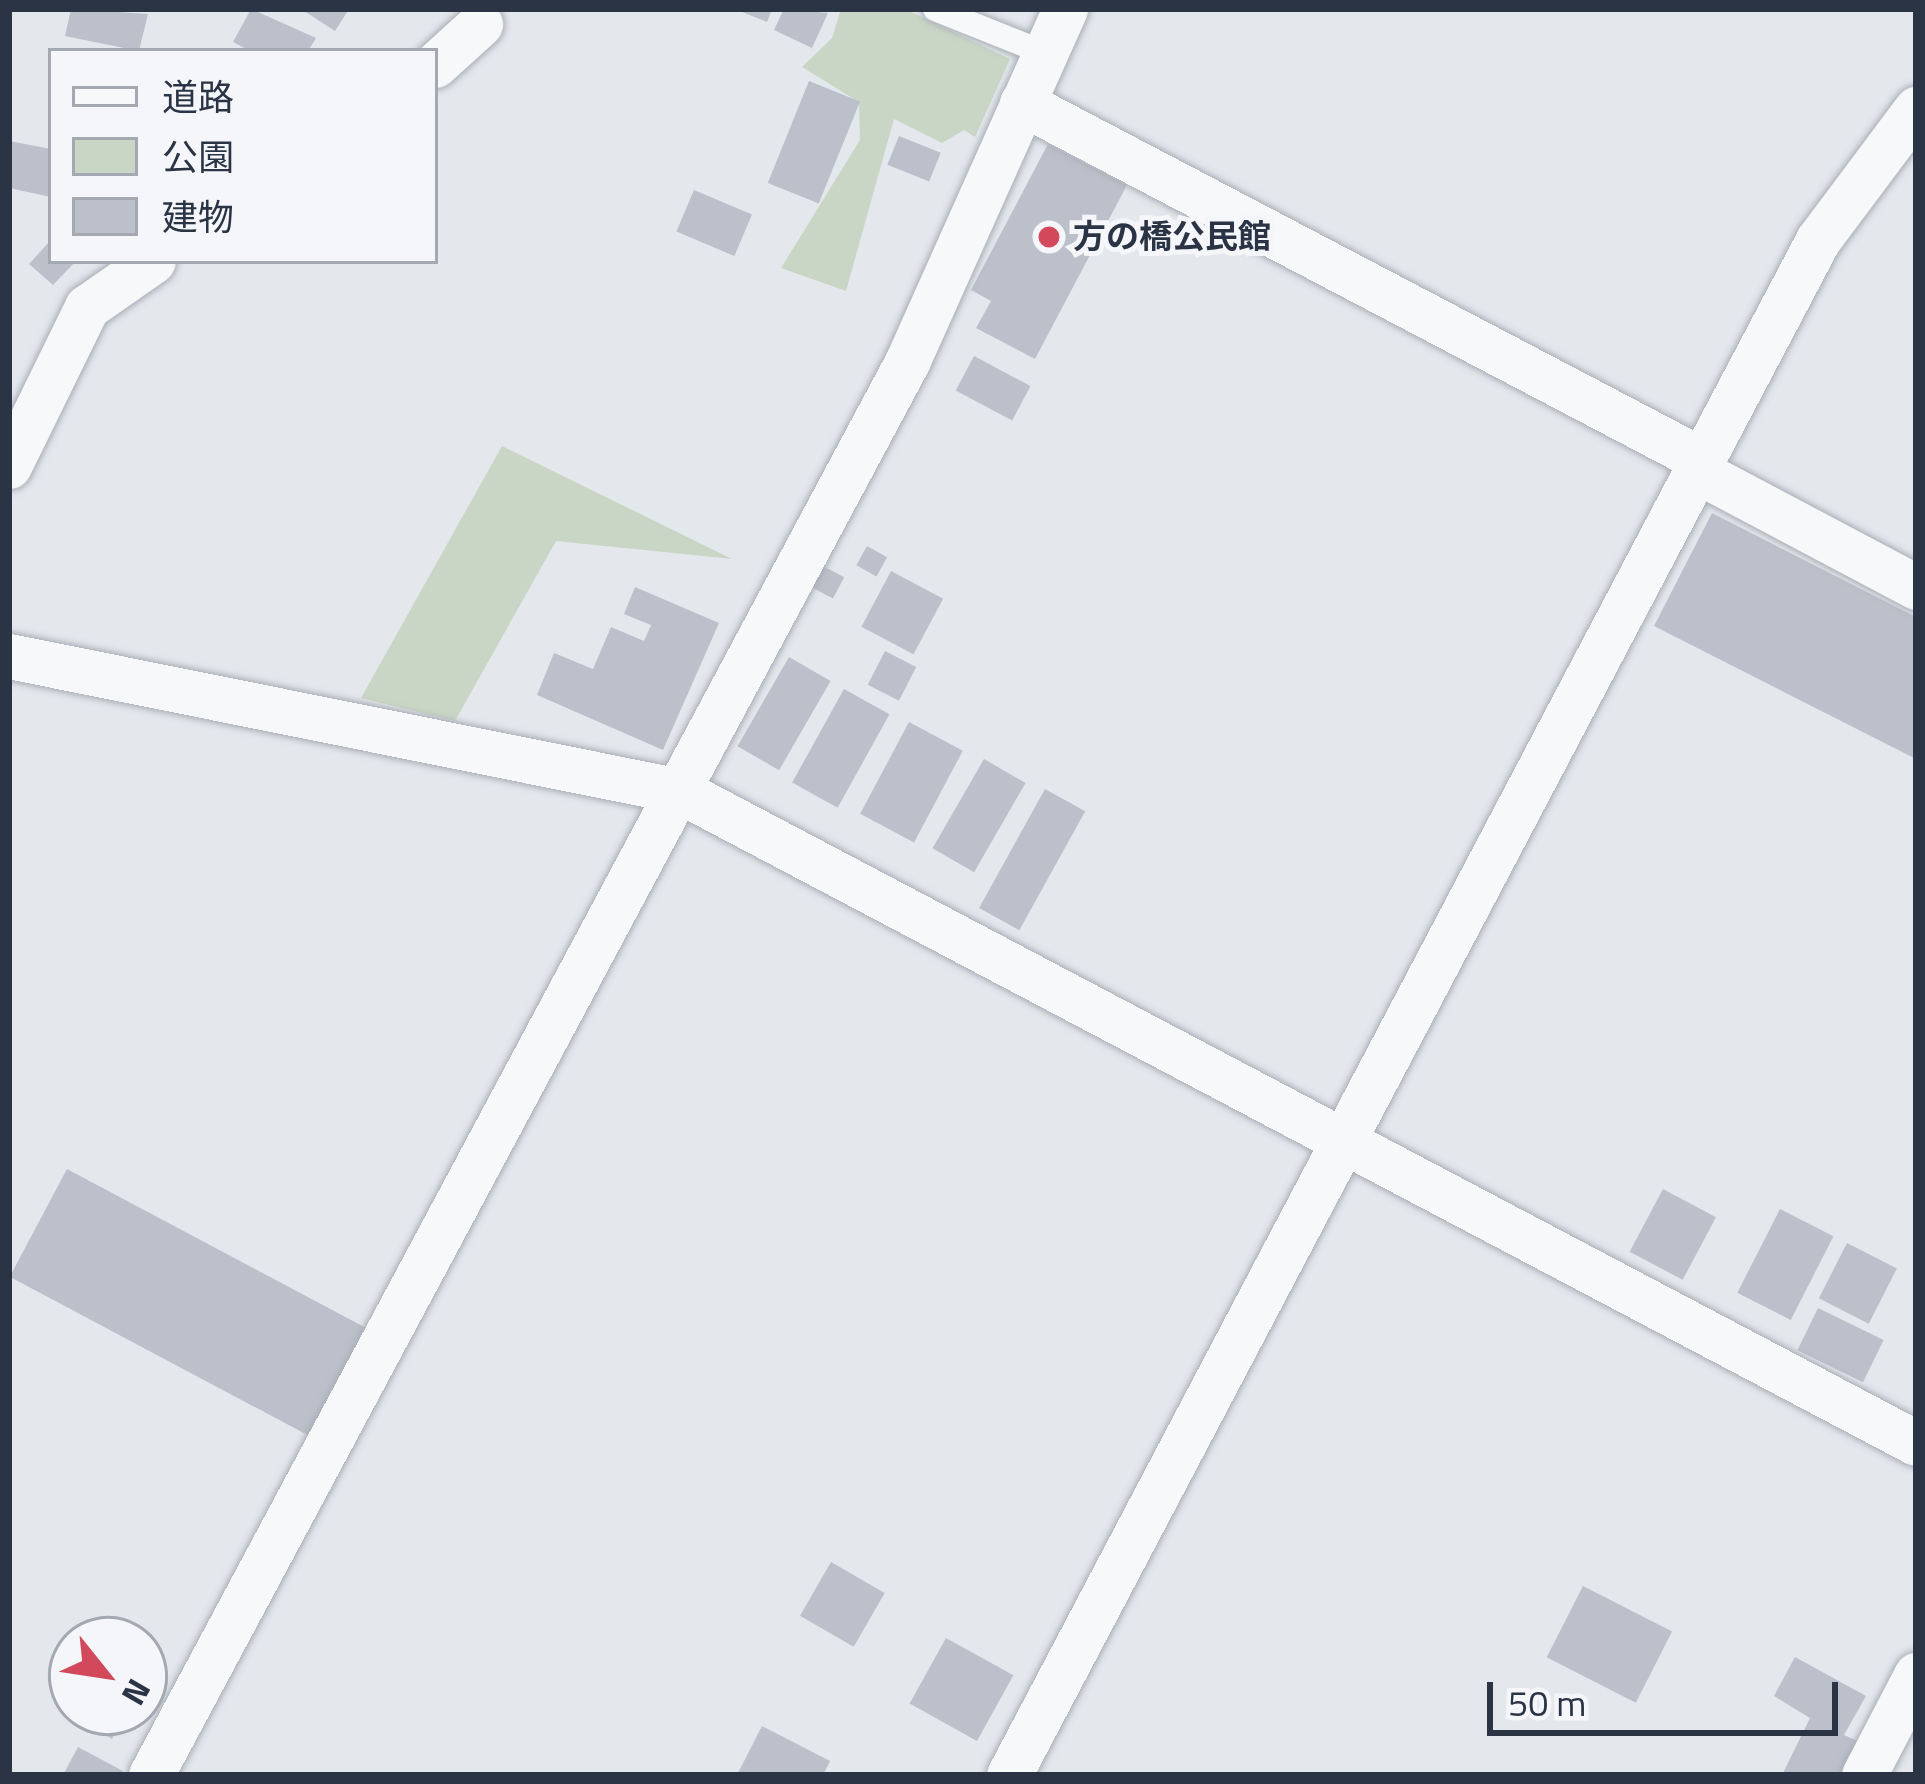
<!DOCTYPE html>
<html>
<head>
<meta charset="utf-8">
<style>
  body { margin:0 }
  #map { position:relative; width:1925px; height:1784px; overflow:hidden; background:#e4e7ec; font-family:"Titillium Web","Noto Sans JP",sans-serif }
  div>[style] { position:absolute }
  .green>* { inset:0; background:#c9d6c5 }
  .building>* { inset:0; background:#bbc0ca; transform-origin:0 0 }
  .roads { filter:drop-shadow(0 0 3px #a9aeb7) drop-shadow(0 0 3px #a9aeb7) }
  .service>* { height:24px; margin:-12px; padding:0 12px; transform-origin:12px; border-radius:12px; background:#f7f8fa }
  .minor>* { height:45px; margin:-22.5px; padding:0 22.5px; transform-origin:22.5px; border-radius:22.5px; background:#f7f8fa }
  .dots>* { width:33px; height:33px; translate:-50% -50%; box-sizing:border-box; border:6px solid #f4f6f9; border-radius:50% }
  span { translate:-50% -50%; white-space:nowrap; text-align:center; line-height:1.15; -webkit-text-stroke:10px #f4f6f9; paint-order:stroke }
  .poi-label { font-size:33px; color:#2b3445; font-weight:700 }
  .left { translate:0 -50%; text-align:left }
  .frame { position:absolute; inset:0; border:12px solid #2b3445; pointer-events:none }
  .legend { position:absolute; left:48px; top:48px; width:390px; height:216px; box-sizing:border-box; background:#f4f6f9; border:3px solid #a4a8b1; margin:0; padding:15px 21px; list-style:none; font-size:36px; color:#2b3445 }
  .legend li { display:flex; align-items:center; gap:24px; height:60px }
  .legend b { width:60px; border:3px solid #a4a8b1 }
  .north { position:absolute; left:48px; top:1616px; width:120px; height:120px; box-sizing:border-box; background:#f4f6f9; border:3px solid #a4a8b1; border-radius:50%; rotate:120deg; font-size:33px; font-weight:700; line-height:48px; text-align:center; color:#2b3445 }
  .north::after { content:''; display:block; margin:auto; width:42px; height:54px; background:#d1495b; clip-path:polygon(50% 0,100% 100%,50% 72%,0 100%) }
  .scale { position:absolute; left:1487px; top:1682px; width:351px; height:54px; box-sizing:border-box; border:6px solid #2b3445; border-top:0; padding-left:15px; font-size:36px; line-height:42px; white-space:nowrap; color:#2b3445; -webkit-text-stroke:9px #f4f6f9; paint-order:stroke }
</style>
</head>
<body>
<div id="map">
  <div class="green">
    <div style="clip-path:polygon(841px 9px,905px 9px,1010px 59px,975px 137px,964px 130px,942px 143px,894px 119px,846px 291px,781px 268px,860px 140px,859px 102px,802px 67px,832px 38px)"></div>
    <div style="clip-path:polygon(502px 446px,732px 559px,556px 541px,455px 721px,361px 698px)"></div>
  </div>
  <div class="building">
    <div style="clip-path:polygon(71px 9px,148px 14px,139px 51px,65px 36px)"></div>
    <div style="clip-path:polygon(251px 9px,316px 38px,308px 51px,250px 51px,233px 42px)"></div>
    <div style="clip-path:polygon(301px 9px,349px 9px,335px 31px)"></div>
    <div style="clip-path:polygon(735px 9px,772px 9px,767px 22px)"></div>
    <div style="clip-path:polygon(784px 9px,828px 13px,812px 48px,774px 30px)"></div>
    <div style="left:809px;top:81px;width:55px;height:110px;rotate:22deg"></div>
    <div style="left:899px;top:136px;width:45px;height:31px;rotate:22deg"></div>
    <div style="clip-path:polygon(9px 141px,51px 149px,51px 197px,9px 188px)"></div>
    <div style="clip-path:polygon(1048px 144px,1127px 185px,1035px 359px,976px 328px,991px 301px,971px 290px)"></div>
    <div style="left:694px;top:190px;width:63px;height:45px;rotate:23deg"></div>
    <div style="clip-path:polygon(51px 240px,51px 261px,76px 261px,53px 285px,29px 264px)"></div>
    <div style="left:974px;top:356px;width:64px;height:39px;rotate:28deg"></div>
    <div style="clip-path:polygon(1712px 513px,1916px 617px,1916px 759px,1654px 626px)"></div>
    <div style="left:867px;top:546px;width:23px;height:22px;rotate:29deg"></div>
    <div style="left:823px;top:566px;width:24px;height:24px;rotate:28deg"></div>
    <div style="left:891px;top:571px;width:59px;height:63px;rotate:28deg"></div>
    <div style="clip-path:polygon(635px 587px,719px 623px,663px 750px,537px 695px,554px 653px,593px 669px,611px 627px,644px 641px,651px 625px,624px 614px)"></div>
    <div style="left:885px;top:651px;width:35px;height:38px;rotate:27deg"></div>
    <div style="left:789px;top:657px;width:48px;height:103px;rotate:30deg"></div>
    <div style="left:844px;top:689px;width:52px;height:107px;rotate:29deg"></div>
    <div style="left:909px;top:722px;width:61px;height:104px;rotate:28deg"></div>
    <div style="left:984px;top:759px;width:48px;height:103px;rotate:30deg"></div>
    <div style="left:1045px;top:789px;width:46px;height:136px;rotate:29deg"></div>
    <div style="left:67px;top:1169px;width:341px;height:122px;rotate:28deg"></div>
    <div style="left:1663px;top:1189px;width:60px;height:71px;rotate:28deg"></div>
    <div style="left:1780px;top:1209px;width:60px;height:94px;rotate:27deg"></div>
    <div style="left:1847px;top:1243px;width:56px;height:62px;rotate:27deg"></div>
    <div style="left:1818px;top:1308px;width:73px;height:47px;rotate:26deg"></div>
    <div style="left:831px;top:1562px;width:62px;height:62px;rotate:30deg"></div>
    <div style="left:1583px;top:1586px;width:100px;height:80px;rotate:27deg"></div>
    <div style="left:946px;top:1638px;width:77px;height:75px;rotate:29deg"></div>
    <div style="clip-path:polygon(1795px 1657px,1866px 1696px,1844px 1735px,1860px 1742px,1844px 1775px,1782px 1775px,1810px 1718px,1774px 1696px)"></div>
    <div style="clip-path:polygon(72px 1712px,127px 1712px,112px 1739px)"></div>
    <div style="clip-path:polygon(762px 1726px,830px 1761px,823px 1775px,737px 1775px)"></div>
    <div style="clip-path:polygon(78px 1747px,123px 1771px,120px 1775px,63px 1775px)"></div>
  </div>
  <div class="roads">
    <div class="service">
      <div style="left:935px;top:9px;width:118px;rotate:21.8deg"></div>
    </div>
    <div class="minor">
      <div style="left:435px;top:65px;width:61px;rotate:-42.3deg"></div>
      <div style="left:1022px;top:103px;width:770px;rotate:27.7deg"></div>
      <div style="left:9px;top:466px;width:177px;rotate:-63.9deg"></div>
      <div style="left:87px;top:307px;width:80px;rotate:-34.9deg"></div>
      <div style="left:1699px;top:472px;width:246px;rotate:27.9deg"></div>
      <div style="left:9px;top:656px;width:684px;rotate:11.38deg"></div>
      <div style="left:680px;top:791px;width:1397px;rotate:27.81deg"></div>
      <div style="left:151px;top:1775px;width:1605px;rotate:-61.85deg"></div>
      <div style="left:908px;top:360px;width:385px;rotate:-65.9deg"></div>
      <div style="left:1009px;top:1775px;width:1735px;rotate:-62.21deg"></div>
      <div style="left:1818px;top:240px;width:164px;rotate:-53.2deg"></div>
      <div style="left:1864px;top:1775px;width:113px;rotate:-62.5deg"></div>
    </div>
  </div>
  <div class="dots">
    <div style="left:1049px;top:237px;background:#d1495b"></div>
  </div>
  <div class="poi-label">
    <span class="left" style="left:1073px;top:237px">方の橋公民館</span>
  </div>
  <div class="frame"></div>
  <ul class="legend">
  <li><b style="height:15px;background:#f7f8fa"></b>道路</li>
  <li><b style="height:33px;background:#c9d6c5"></b>公園</li>
  <li><b style="height:33px;background:#bbc0ca"></b>建物</li>
  </ul>
  <div class="north">N</div>
  <div class="scale">50 m</div>
</div>
</body>
</html>
